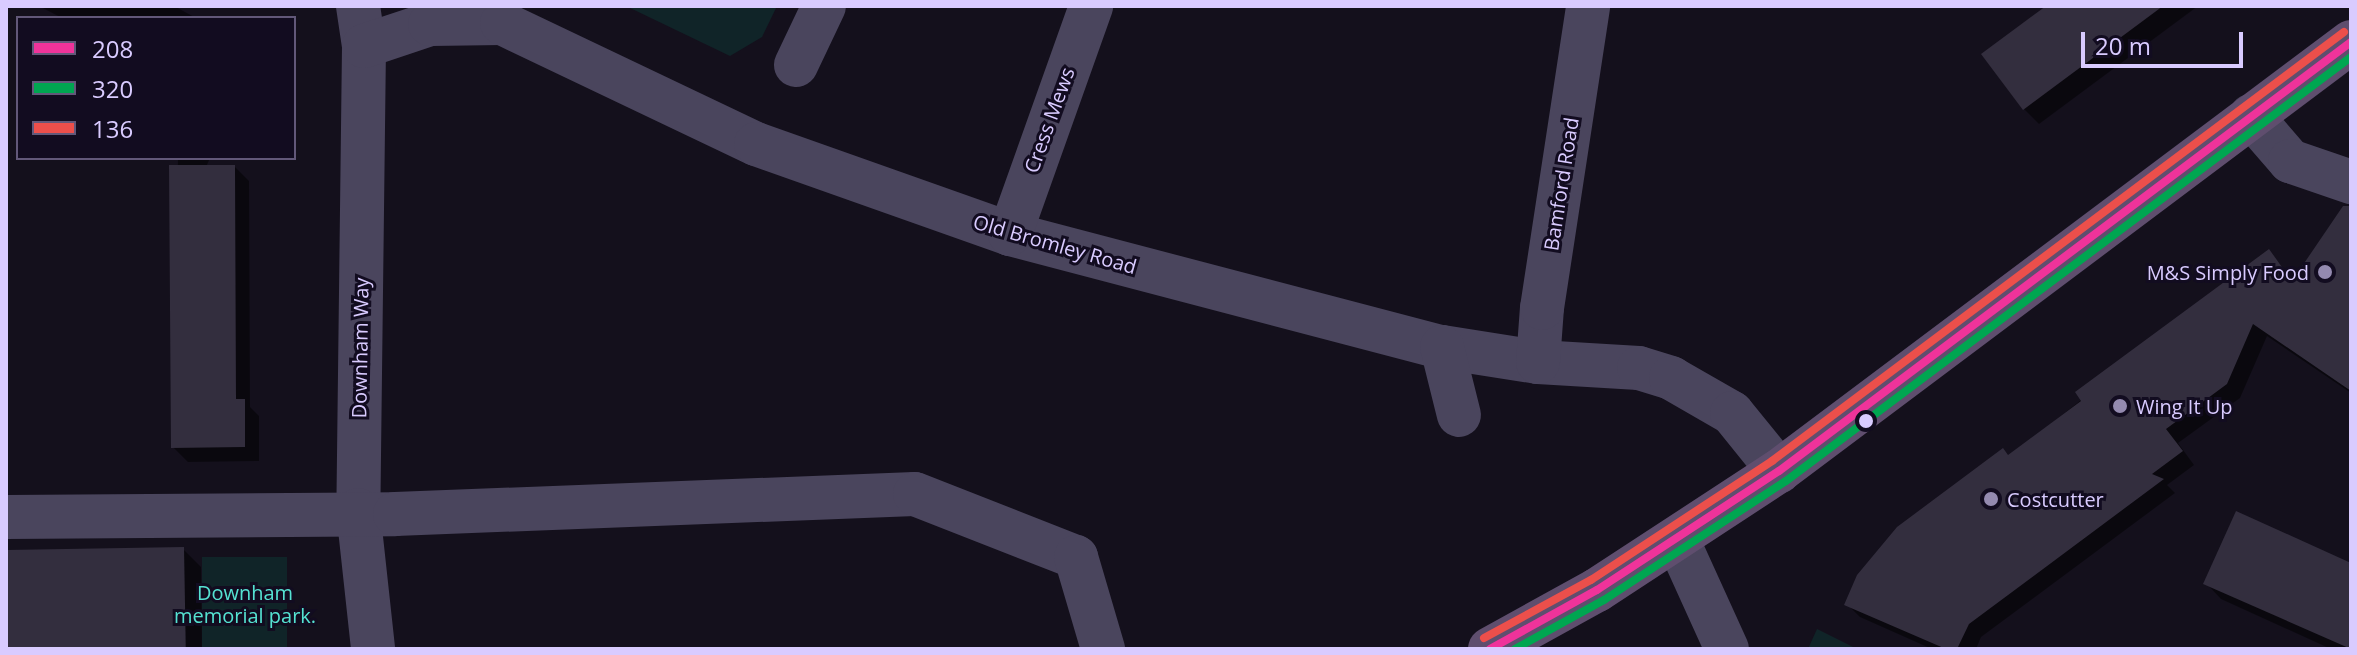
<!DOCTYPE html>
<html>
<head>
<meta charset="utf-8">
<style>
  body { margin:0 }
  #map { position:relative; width:2357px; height:655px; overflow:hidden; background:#14101c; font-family:"Open Sans",sans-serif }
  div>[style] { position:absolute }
  .green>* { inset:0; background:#102428; transform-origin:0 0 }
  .shadow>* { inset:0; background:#0007 }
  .building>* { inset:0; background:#332e3e; transform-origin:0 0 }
  .minor>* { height:44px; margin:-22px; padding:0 22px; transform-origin:22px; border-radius:22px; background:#4a455d }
  .major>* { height:44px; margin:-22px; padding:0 22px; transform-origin:22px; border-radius:22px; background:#5f4e6e }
  .bus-1>* { height:8px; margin:-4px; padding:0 4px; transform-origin:4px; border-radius:4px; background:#ef339a }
  .bus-2>* { height:8px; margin:-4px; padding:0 4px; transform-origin:4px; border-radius:4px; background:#00a651 }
  .bus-3>* { height:8px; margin:-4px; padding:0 4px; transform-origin:4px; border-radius:4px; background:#ec4f4b }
  .dots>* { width:22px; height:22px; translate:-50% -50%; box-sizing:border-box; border:4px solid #120c20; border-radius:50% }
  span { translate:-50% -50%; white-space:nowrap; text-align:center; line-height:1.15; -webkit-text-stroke:6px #120c20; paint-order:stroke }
  .street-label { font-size:20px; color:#d9cbff }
  .poi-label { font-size:20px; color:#d9cbff }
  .right { translate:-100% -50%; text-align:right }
  .left { translate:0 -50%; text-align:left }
  .park-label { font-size:20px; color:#55e2d2 }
  .frame { position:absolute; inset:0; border:8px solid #d9cbff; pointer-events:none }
  .legend { position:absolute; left:16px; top:16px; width:280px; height:144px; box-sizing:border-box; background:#120c20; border:2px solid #625879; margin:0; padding:10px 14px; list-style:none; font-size:24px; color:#d9cbff }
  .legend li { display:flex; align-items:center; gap:16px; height:40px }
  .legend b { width:40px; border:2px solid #625879 }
  .scale { position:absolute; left:2081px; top:32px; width:162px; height:36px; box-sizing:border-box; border:4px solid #d9cbff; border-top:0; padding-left:10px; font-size:24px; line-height:28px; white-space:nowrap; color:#d9cbff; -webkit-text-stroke:6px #120c20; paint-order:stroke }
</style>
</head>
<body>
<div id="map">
  <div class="green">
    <div style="clip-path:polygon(626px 6px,777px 6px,762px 37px,730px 56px)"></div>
    <div style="left:202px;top:557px;width:85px;height:92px"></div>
    <div style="clip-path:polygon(1817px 629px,1857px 649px,1808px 649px)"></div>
  </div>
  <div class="shadow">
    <div style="clip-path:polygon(39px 6px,174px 6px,196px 18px,62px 18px)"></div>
    <div style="clip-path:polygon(2049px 6px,2198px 6px,2039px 124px,2024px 109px)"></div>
    <div style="clip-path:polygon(178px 158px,210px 158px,206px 167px,235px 167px,249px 181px,250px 407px,259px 416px,259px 461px,188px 462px,173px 447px)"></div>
    <div style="clip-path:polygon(2351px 218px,2351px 393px,2267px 336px,2240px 398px,2178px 443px,2194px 465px,2167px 485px,2175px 493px,1981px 637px,1976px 649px,1932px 649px,1860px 617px,1847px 604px,2009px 457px,2269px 252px,2294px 281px)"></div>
    <div style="clip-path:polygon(183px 549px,201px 567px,202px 649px,6px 649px,6px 552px)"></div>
    <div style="clip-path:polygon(2351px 565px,2351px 649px,2331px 649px,2221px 599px,2206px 583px)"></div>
  </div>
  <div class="building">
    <div style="clip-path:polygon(2046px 6px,2163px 6px,2023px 110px,1981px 54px)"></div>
    <div style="clip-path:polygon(169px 165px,235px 165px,236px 399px,245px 399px,245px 447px,171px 448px)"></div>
    <div style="clip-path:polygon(2343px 206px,2351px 206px,2351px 391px,2253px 324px,2227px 384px,2166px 429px,2183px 451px,2152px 474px,2164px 479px,1969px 624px,1957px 649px,1946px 649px,1844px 605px,1857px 575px,1897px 527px,2003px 448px,2008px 455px,2081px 401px,2075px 392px,2269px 249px,2292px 281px)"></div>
    <div style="clip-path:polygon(2236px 511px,2351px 563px,2351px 649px,2203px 584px)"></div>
    <div style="left:184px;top:547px;width:102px;height:178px;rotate:89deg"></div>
  </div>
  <div class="minor">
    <div style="left:358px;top:6px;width:40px;rotate:81.5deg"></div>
    <div style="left:364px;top:46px;width:464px;rotate:90.7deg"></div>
    <div style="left:358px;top:510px;width:140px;rotate:83.8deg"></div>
    <div style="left:364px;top:46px;width:70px;rotate:-18.4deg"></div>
    <div style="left:430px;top:24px;width:72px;rotate:-0.8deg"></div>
    <div style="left:502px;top:23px;width:281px;rotate:25.5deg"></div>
    <div style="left:756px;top:144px;width:269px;rotate:19.5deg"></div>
    <div style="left:1010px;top:234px;width:447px;rotate:14.7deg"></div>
    <div style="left:1442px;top:347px;width:97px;rotate:8.9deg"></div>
    <div style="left:1538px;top:362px;width:101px;rotate:3.4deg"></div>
    <div style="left:1639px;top:368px;width:34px;rotate:17deg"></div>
    <div style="left:1671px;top:378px;width:70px;rotate:29.8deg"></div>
    <div style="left:1732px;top:413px;width:75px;rotate:51deg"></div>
    <div style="left:796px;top:65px;width:65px;rotate:-64.6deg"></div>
    <div style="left:2251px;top:116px;width:60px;rotate:49.1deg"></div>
    <div style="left:2290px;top:161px;width:65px;rotate:19deg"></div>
    <div style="left:1010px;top:234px;width:242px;rotate:-70.4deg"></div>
    <div style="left:1442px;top:347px;width:70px;rotate:76deg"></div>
    <div style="left:1538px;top:362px;width:54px;rotate:-85.8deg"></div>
    <div style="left:1542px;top:308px;width:305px;rotate:-81.3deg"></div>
    <div style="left:6px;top:517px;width:389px;rotate:-0.4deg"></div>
    <div style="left:395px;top:514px;width:520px;rotate:-2.2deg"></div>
    <div style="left:915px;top:494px;width:173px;rotate:21.4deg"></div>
    <div style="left:1076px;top:557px;width:96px;rotate:73.6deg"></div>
    <div style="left:1677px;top:539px;width:121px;rotate:65.6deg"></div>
  </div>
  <div class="major">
    <div style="left:1490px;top:649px;width:122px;rotate:-28.9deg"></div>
    <div style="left:1597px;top:590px;width:217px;rotate:-33.2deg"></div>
    <div style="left:1779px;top:471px;width:715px;rotate:-36.87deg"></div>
  </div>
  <div class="bus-1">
    <div style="left:1490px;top:649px;width:122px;rotate:-28.9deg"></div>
    <div style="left:1597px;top:590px;width:217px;rotate:-33.2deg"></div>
    <div style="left:1779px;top:471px;width:715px;rotate:-36.87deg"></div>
  </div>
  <div class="bus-2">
    <div style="left:1515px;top:649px;width:102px;rotate:-28.8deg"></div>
    <div style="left:1604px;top:600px;width:217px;rotate:-33.2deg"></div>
    <div style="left:1786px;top:481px;width:706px;rotate:-36.89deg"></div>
  </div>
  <div class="bus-3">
    <div style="left:1484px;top:638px;width:122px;rotate:-28.5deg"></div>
    <div style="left:1591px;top:580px;width:217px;rotate:-33.3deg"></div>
    <div style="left:1772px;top:461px;width:715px;rotate:-36.87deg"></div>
  </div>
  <div class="dots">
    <div style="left:2325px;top:272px;background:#948ab0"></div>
    <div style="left:2120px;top:406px;background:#948ab0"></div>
    <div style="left:1866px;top:421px;background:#d9cbff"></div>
    <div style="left:1991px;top:499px;background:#948ab0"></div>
  </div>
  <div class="street-label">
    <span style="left:1049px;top:120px;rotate:-70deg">Cress Mews</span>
    <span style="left:1561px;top:184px;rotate:-81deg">Bamford Road</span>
    <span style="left:1055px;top:244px;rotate:16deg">Old Bromley Road</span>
    <span style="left:360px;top:348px;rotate:-89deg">Downham Way</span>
  </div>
  <div class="poi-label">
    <span class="right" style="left:2309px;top:272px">M&amp;S Simply Food</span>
    <span class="left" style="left:2136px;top:406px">Wing It Up</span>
    <span class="left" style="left:2007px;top:499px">Costcutter</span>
  </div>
  <div class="park-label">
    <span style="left:245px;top:604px">Downham<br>memorial park.</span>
  </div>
  <div class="frame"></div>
  <ul class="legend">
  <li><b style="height:10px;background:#ef339a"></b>208</li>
  <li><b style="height:10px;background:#00a651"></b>320</li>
  <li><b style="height:10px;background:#ec4f4b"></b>136</li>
  </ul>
  <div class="scale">20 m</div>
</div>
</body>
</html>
